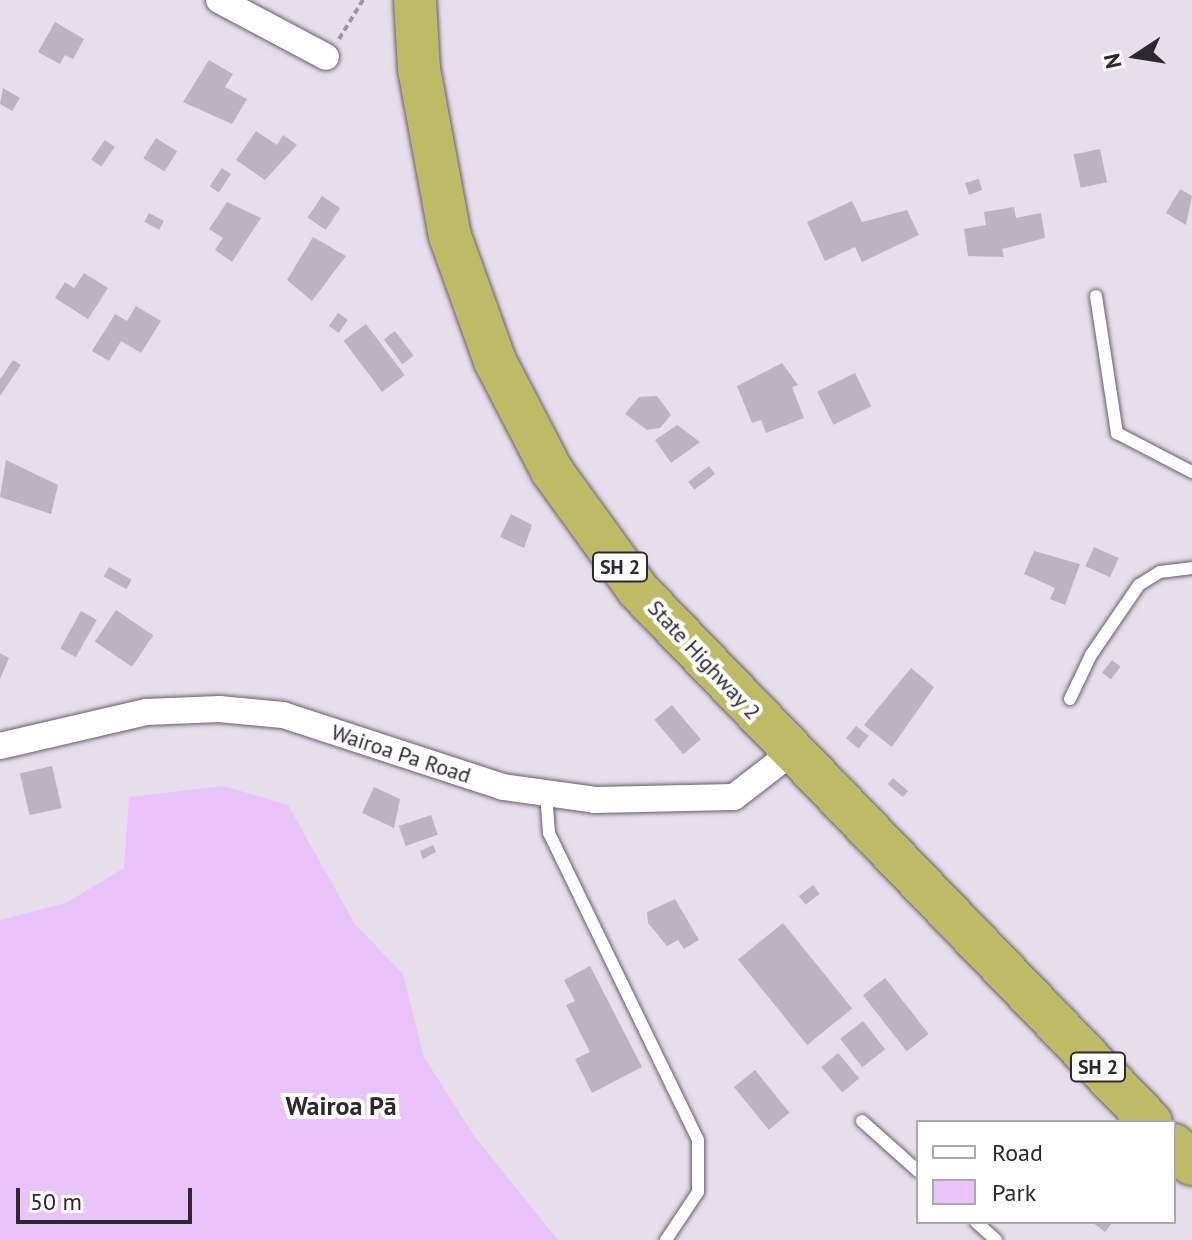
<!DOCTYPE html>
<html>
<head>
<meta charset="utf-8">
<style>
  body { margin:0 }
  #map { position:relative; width:1192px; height:1240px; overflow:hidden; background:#e7deec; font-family:"PT Sans",sans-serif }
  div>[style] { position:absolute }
  .green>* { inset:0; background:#e9c4fa }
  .building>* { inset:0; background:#bcb3c0; transform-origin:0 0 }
  .path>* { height:4px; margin-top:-2px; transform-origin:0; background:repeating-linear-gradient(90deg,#9d96a1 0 6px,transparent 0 10px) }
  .roads { filter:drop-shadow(0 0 2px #665e6a) drop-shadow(0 0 2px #665e6a) }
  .service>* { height:12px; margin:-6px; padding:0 6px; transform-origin:6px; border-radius:6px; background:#fff }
  .minor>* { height:26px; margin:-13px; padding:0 13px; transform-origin:13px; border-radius:13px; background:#fff }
  .trunk>* { height:42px; margin:-21px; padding:0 21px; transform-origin:21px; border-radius:21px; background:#bebb66 }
  span { translate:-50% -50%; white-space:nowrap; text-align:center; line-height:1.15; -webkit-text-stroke:8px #fff; paint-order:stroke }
  .shield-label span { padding:2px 6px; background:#fff; border:2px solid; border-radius:6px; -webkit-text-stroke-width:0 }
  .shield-label { font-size:20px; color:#2c282e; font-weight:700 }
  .street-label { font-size:22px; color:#2c282e }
  .quarter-label { font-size:26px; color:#2c282e; font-weight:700 }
  .legend { position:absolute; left:916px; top:1120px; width:260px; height:104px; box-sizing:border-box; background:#fff; border:2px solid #aba9ab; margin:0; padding:10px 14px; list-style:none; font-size:24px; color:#2c282e }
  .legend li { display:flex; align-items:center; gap:16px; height:40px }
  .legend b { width:40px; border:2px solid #aba9ab }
  .north { position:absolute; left:1096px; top:16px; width:80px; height:80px; -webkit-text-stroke:6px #fff; paint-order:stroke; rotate:258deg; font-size:22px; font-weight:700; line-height:32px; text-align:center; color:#2c282e }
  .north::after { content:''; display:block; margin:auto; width:28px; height:36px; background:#2c282e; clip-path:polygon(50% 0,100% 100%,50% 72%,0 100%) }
  .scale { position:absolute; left:16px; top:1188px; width:176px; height:36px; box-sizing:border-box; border:4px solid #2c282e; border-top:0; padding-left:10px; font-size:24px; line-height:28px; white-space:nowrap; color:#2c282e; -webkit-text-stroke:6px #fff; paint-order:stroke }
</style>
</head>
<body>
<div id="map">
  <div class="green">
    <div style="clip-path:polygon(224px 786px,288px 805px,355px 924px,403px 974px,424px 1057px,475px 1137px,558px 1240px,0 1240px,0 920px,66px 903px,124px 868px,129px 797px)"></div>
  </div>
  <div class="building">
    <div style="clip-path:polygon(55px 22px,84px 39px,73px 59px,65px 55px,60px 64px,38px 52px)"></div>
    <div style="clip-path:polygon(209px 60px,233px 74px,225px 87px,247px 99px,232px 124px,183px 102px)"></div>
    <div style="clip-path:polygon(3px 88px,20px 98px,12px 111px,0 104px)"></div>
    <div style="clip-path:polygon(256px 131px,277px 145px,283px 135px,297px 145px,265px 180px,236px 160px)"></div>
    <div style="left:156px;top:138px;width:25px;height:24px;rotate:32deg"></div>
    <div style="left:105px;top:140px;width:12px;height:24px;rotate:35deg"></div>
    <div style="left:1100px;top:149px;width:34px;height:27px;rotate:78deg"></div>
    <div style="left:222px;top:168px;width:11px;height:22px;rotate:34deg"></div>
    <div style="clip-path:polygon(979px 179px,982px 190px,969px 195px,965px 183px)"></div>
    <div style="clip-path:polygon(1180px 189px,1192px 196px,1186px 225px,1166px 213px)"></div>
    <div style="left:322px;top:196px;width:22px;height:26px;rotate:34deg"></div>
    <div style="clip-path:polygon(852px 201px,862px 222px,907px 210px,919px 235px,862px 262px,855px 247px,825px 261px,807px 222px)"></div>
    <div style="clip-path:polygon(227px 202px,261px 218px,232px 262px,215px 250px,223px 238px,209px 229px)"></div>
    <div style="clip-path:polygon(1014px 207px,1016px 218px,1041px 213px,1045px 238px,1002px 249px,1004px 257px,968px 256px,964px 229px,986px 225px,984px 212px)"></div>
    <div style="left:149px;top:213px;width:17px;height:10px;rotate:28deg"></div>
    <div style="clip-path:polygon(313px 237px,346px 256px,312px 301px,287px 280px)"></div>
    <div style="clip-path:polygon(84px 273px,108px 288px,88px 319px,55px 298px,65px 282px,74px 288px)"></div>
    <div style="clip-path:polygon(136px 306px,161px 321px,141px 353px,121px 341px,109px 361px,92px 351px,115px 314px,127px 321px)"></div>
    <div style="left:338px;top:313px;width:12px;height:16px;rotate:35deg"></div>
    <div style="left:366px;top:324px;width:64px;height:28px;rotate:53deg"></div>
    <div style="left:395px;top:331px;width:31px;height:14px;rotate:53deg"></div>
    <div style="clip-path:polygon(13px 360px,21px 365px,0 396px,0 379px)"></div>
    <div style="clip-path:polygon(782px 363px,798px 385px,792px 387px,804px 418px,766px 433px,761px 420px,752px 423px,737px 386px)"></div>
    <div style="left:855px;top:373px;width:37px;height:42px;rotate:64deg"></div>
    <div style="clip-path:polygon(657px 396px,671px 415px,660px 428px,647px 430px,625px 414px,639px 397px)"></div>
    <div style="clip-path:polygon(677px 425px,700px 442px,671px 463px,655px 440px)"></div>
    <div style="clip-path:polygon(6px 460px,58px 485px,51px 514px,0 497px)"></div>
    <div style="left:709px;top:466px;width:10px;height:26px;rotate:53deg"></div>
    <div style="clip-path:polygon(511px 514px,532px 525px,524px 548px,500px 537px)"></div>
    <div style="left:1094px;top:547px;width:27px;height:21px;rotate:24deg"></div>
    <div style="clip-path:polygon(1034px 551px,1080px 564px,1065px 605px,1050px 599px,1055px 588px,1024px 574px)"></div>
    <div style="left:109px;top:567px;width:26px;height:11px;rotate:29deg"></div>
    <div style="left:116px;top:610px;width:45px;height:38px;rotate:34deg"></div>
    <div style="left:81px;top:611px;width:18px;height:43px;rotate:29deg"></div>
    <div style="clip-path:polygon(0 653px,9px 658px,0 679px)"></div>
    <div style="left:1112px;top:660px;width:11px;height:16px;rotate:38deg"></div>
    <div style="clip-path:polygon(911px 668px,934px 687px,892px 747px,864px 725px)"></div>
    <div style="left:672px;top:705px;width:45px;height:23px;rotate:50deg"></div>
    <div style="left:856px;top:726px;width:16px;height:16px;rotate:38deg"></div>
    <div style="left:52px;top:766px;width:43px;height:33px;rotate:77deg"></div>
    <div style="left:893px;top:778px;width:20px;height:8px;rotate:41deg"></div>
    <div style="clip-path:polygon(374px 787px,400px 799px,394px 828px,362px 813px)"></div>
    <div style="left:431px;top:815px;width:21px;height:34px;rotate:71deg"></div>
    <div style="clip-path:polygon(433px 845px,436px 852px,423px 859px,420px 851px)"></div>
    <div style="left:813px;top:885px;width:11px;height:18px;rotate:52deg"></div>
    <div style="clip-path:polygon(675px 899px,699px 940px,684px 949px,678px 940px,667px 946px,648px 923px,647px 912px)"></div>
    <div style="left:783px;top:923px;width:110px;height:58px;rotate:51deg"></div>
    <div style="clip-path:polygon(590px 966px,642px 1067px,592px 1093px,575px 1059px,590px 1052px,566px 1005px,575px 1001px,564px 980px)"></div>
    <div style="left:885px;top:978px;width:71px;height:28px;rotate:52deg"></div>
    <div style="left:863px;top:1021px;width:36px;height:29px;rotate:52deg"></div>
    <div style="left:838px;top:1053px;width:33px;height:22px;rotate:50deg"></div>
    <div style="left:755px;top:1070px;width:55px;height:27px;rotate:51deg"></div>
    <div style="clip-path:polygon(1092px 1222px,1113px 1222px,1105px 1232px)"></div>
  </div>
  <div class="path">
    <div style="left:339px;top:39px;width:46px;rotate:-58.4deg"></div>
  </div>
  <div class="roads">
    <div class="service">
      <div style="left:1096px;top:296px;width:139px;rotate:81.3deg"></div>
      <div style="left:1117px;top:433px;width:85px;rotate:27.5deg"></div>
      <div style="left:1070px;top:699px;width:49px;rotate:-64.5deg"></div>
      <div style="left:1091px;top:655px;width:85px;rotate:-55.6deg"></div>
      <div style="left:1139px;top:585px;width:25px;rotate:-32deg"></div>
      <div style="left:1160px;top:572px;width:32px;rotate:-7deg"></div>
      <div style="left:546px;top:793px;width:40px;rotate:85.7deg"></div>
      <div style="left:549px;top:833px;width:341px;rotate:64.1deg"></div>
      <div style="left:698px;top:1140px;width:52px;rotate:90deg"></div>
      <div style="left:698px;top:1192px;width:58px;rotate:123.7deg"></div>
      <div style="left:862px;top:1121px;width:75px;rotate:41.8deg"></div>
      <div style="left:976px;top:1222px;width:27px;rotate:42deg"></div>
    </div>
    <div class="minor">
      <div style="left:219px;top:0;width:121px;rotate:28deg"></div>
      <div style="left:0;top:746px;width:150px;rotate:-13.1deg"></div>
      <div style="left:146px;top:712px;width:73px;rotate:-2.4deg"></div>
      <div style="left:219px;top:709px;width:64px;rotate:5.4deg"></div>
      <div style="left:283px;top:715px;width:231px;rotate:18.1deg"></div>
      <div style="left:503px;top:787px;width:93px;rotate:8deg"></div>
      <div style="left:595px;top:800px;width:139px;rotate:-1.2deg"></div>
      <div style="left:734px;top:797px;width:72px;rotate:-37.7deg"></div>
    </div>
    <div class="trunk">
      <div style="left:415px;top:0;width:69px;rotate:86.7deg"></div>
      <div style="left:419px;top:69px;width:170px;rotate:79.5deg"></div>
      <div style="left:450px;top:236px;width:133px;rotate:70.2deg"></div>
      <div style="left:495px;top:361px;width:124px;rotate:62.6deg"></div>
      <div style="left:552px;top:471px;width:147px;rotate:54.1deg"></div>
      <div style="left:638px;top:590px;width:739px;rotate:46.04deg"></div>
      <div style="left:1174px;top:1145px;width:26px;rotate:47deg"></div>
    </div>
  </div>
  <div class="shield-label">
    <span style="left:620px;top:567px">SH 2</span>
    <span style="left:1098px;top:1067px">SH 2</span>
  </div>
  <div class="street-label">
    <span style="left:704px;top:660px;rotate:47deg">State Highway 2</span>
    <span style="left:401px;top:754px;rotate:18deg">Wairoa Pa Road</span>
  </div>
  <div class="quarter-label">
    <span style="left:341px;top:1106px">Wairoa Pā</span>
  </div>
  <ul class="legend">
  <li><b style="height:10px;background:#fff"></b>Road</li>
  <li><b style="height:22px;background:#e9c4fa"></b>Park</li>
  </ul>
  <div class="north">N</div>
  <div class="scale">50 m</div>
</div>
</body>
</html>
